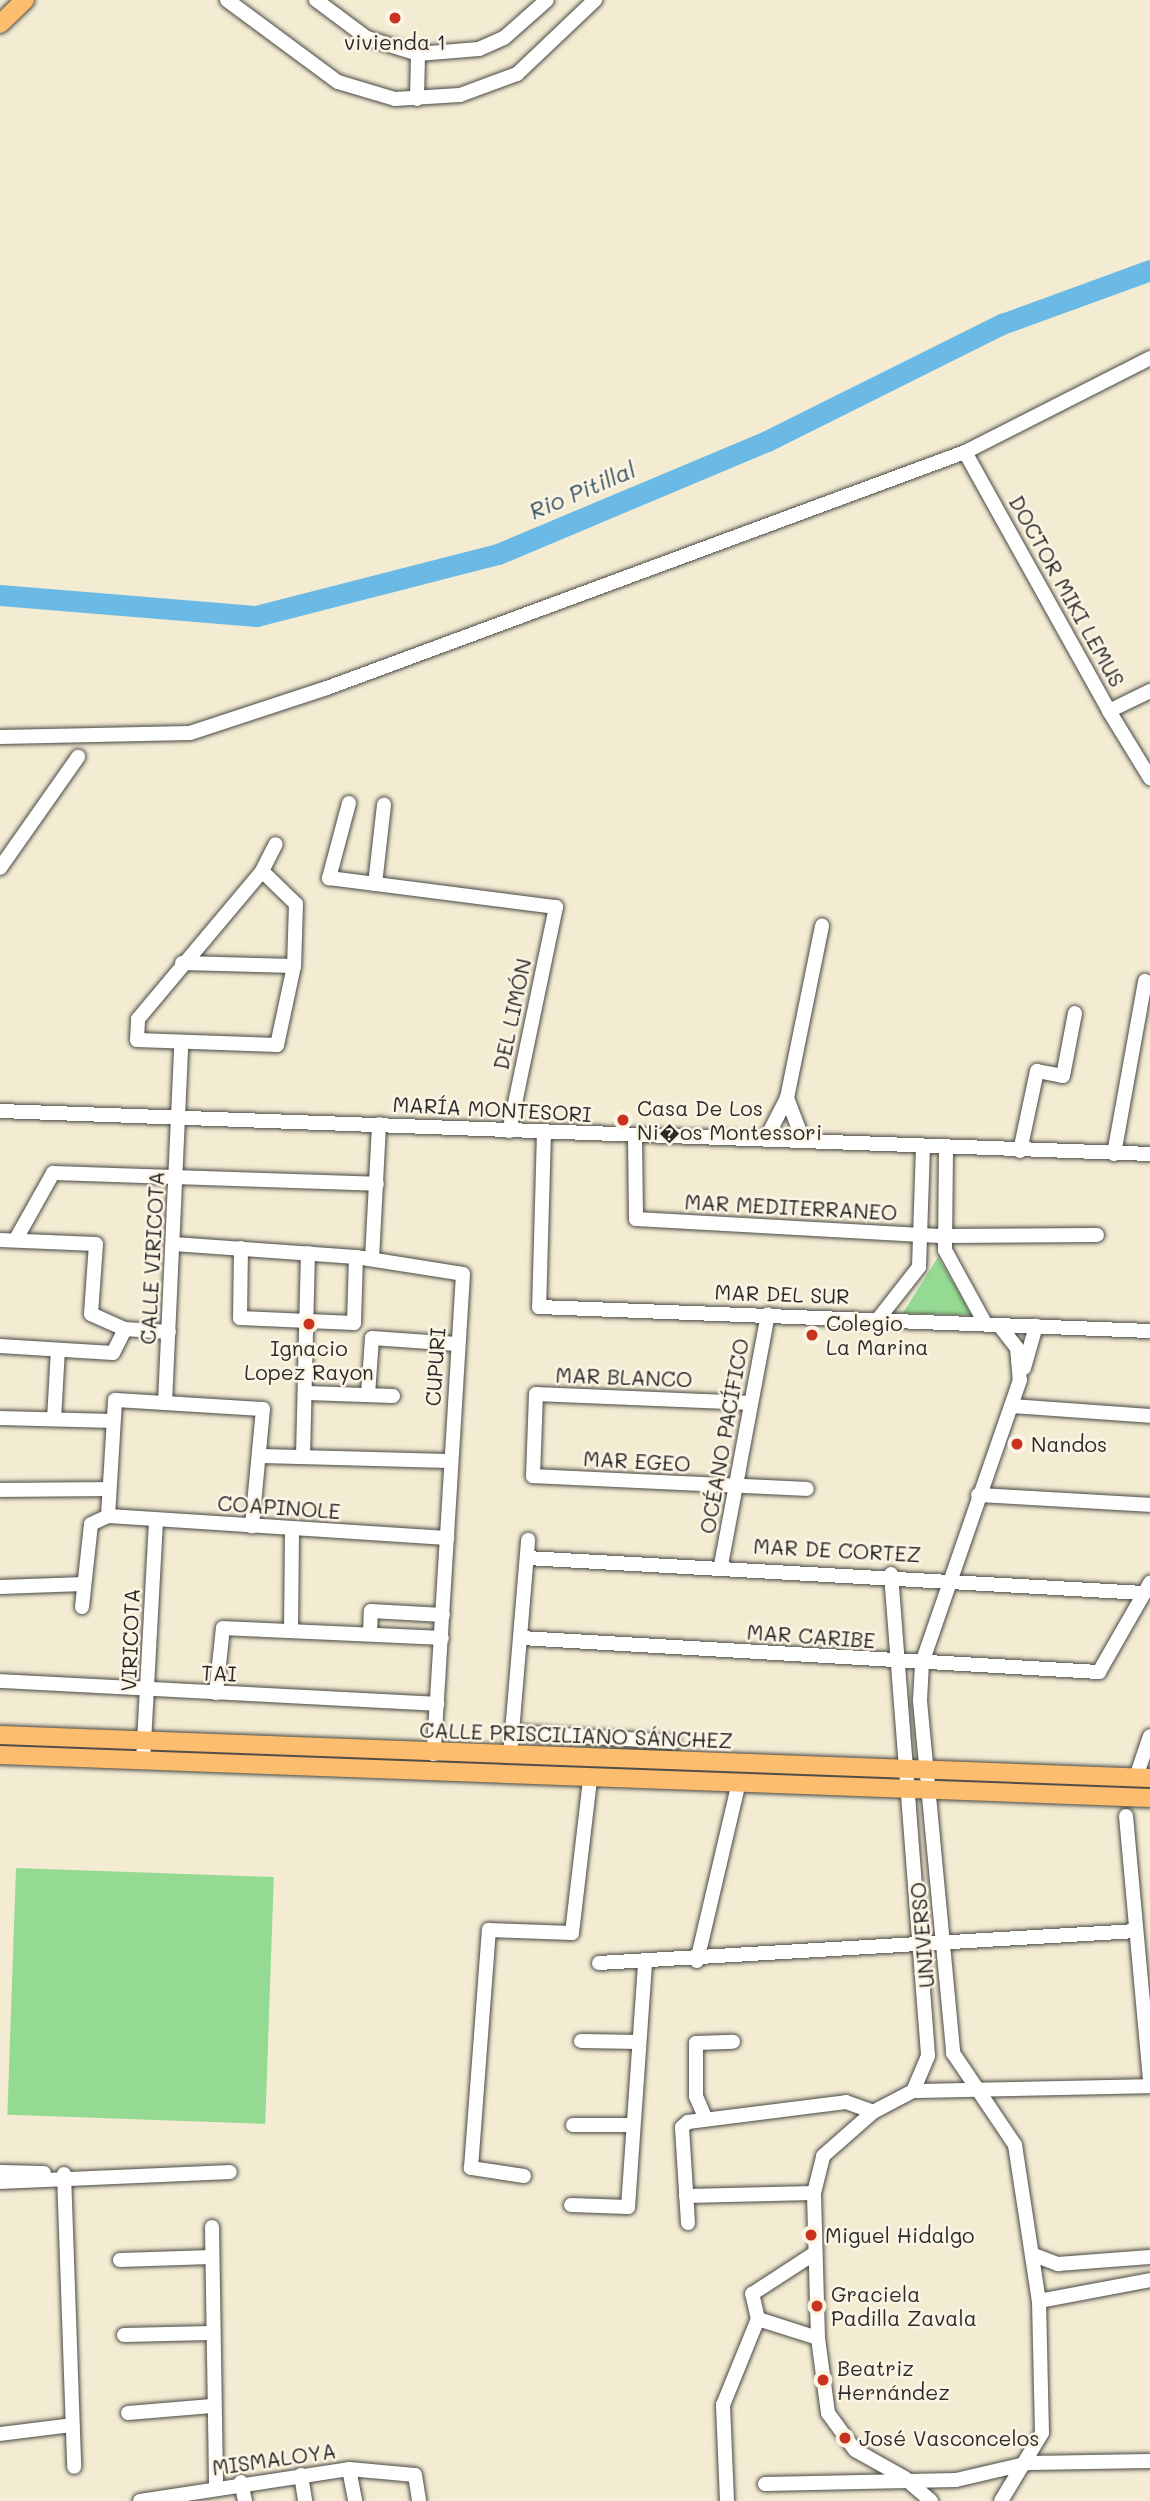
<!DOCTYPE html>
<html>
<head>
<meta charset="utf-8">
<style>
  body { margin:0 }
  #map { position:relative; width:1150px; height:2501px; overflow:hidden; background:#f3ecd3; font-family:Mali,sans-serif }
  div>[style] { position:absolute }
  .green>* { inset:0; background:#95da92; transform-origin:0 0 }
  .river>* { height:21px; margin:-10.5px; padding:0 10.5px; transform-origin:10.5px; border-radius:10.5px; background:#6abae5 }
  .roads { filter:drop-shadow(0 0 2px #494844) drop-shadow(0 0 2px #494844) }
  .minor>* { height:14px; margin:-7px; padding:0 7px; transform-origin:7px; border-radius:7px; background:#fff }
  .major>* { height:18px; margin:-9px; padding:0 9px; transform-origin:9px; border-radius:9px; background:#fcbd6f }
  .dots>* { width:19px; height:19px; translate:-50% -50%; box-sizing:border-box; border:4px solid #fcf5e5; border-radius:50% }
  span { translate:-50% -50%; white-space:nowrap; text-align:center; line-height:1.15; -webkit-text-stroke:5px #fcf5e5; paint-order:stroke }
  .poi-label { font-size:21px; color:#2b2b2b }
  .left { translate:0 -50%; text-align:left }
  .street-label { font-size:21px; color:#2b2b2b }
  .water-label { font-size:23px; color:#3e5663; font-style:italic }
</style>
</head>
<body>
<div id="map">
  <div class="green">
    <div style="clip-path:polygon(938px 1257px,961px 1296px,971px 1315px,903px 1313px)"></div>
    <div style="left:16px;top:1868px;width:258px;height:247px;rotate:2deg"></div>
  </div>
  <div class="river">
    <div style="left:0;top:595px;width:257px;rotate:4.7deg"></div>
    <div style="left:256px;top:616px;width:250px;rotate:-14.4deg"></div>
    <div style="left:498px;top:554px;width:292px;rotate:-22.8deg"></div>
    <div style="left:767px;top:441px;width:263px;rotate:-26.5deg"></div>
    <div style="left:1002px;top:324px;width:158px;rotate:-20deg"></div>
  </div>
  <div class="roads">
    <div class="minor">
      <div style="left:227px;top:0;width:138px;rotate:36.5deg"></div>
      <div style="left:338px;top:82px;width:59px;rotate:16.6deg"></div>
      <div style="left:395px;top:99px;width:65px;rotate:-3.5deg"></div>
      <div style="left:460px;top:95px;width:61px;rotate:-20.2deg"></div>
      <div style="left:517px;top:74px;width:108px;rotate:-43.5deg"></div>
      <div style="left:316px;top:0;width:64px;rotate:36.7deg"></div>
      <div style="left:367px;top:38px;width:53px;rotate:17.4deg"></div>
      <div style="left:418px;top:54px;width:61px;rotate:-4.7deg"></div>
      <div style="left:479px;top:49px;width:27px;rotate:-24deg"></div>
      <div style="left:504px;top:38px;width:57px;rotate:-41.5deg"></div>
      <div style="left:417px;top:99px;width:45px;rotate:-88.7deg"></div>
      <div style="left:965px;top:452px;width:296px;rotate:60.9deg"></div>
      <div style="left:1109px;top:711px;width:46px;rotate:-26deg"></div>
      <div style="left:1109px;top:711px;width:79px;rotate:58.5deg"></div>
      <div style="left:0;top:737px;width:190px;rotate:-1.2deg"></div>
      <div style="left:190px;top:733px;width:144px;rotate:-18.2deg"></div>
      <div style="left:327px;top:688px;width:680px;rotate:-20.3deg"></div>
      <div style="left:965px;top:452px;width:208px;rotate:-26.9deg"></div>
      <div style="left:349px;top:803px;width:78px;rotate:104.9deg"></div>
      <div style="left:329px;top:878px;width:229px;rotate:7.3deg"></div>
      <div style="left:556px;top:907px;width:229px;rotate:101.8deg"></div>
      <div style="left:0;top:868px;width:136px;rotate:-54.9deg"></div>
      <div style="left:262px;top:871px;width:47px;rotate:44.1deg"></div>
      <div style="left:296px;top:904px;width:62px;rotate:91.8deg"></div>
      <div style="left:294px;top:966px;width:81px;rotate:102.1deg"></div>
      <div style="left:277px;top:1045px;width:140px;rotate:-178deg"></div>
      <div style="left:137px;top:1040px;width:21px;rotate:-87deg"></div>
      <div style="left:138px;top:1019px;width:193px;rotate:-50deg"></div>
      <div style="left:262px;top:871px;width:30px;rotate:-63deg"></div>
      <div style="left:375px;top:884px;width:80px;rotate:-83.5deg"></div>
      <div style="left:182px;top:963px;width:112px;rotate:1.5deg"></div>
      <div style="left:787px;top:1098px;width:45px;rotate:69.1deg"></div>
      <div style="left:0;top:1111px;width:1151px;rotate:2.14deg"></div>
      <div style="left:544px;top:1132px;width:175px;rotate:91.6deg"></div>
      <div style="left:539px;top:1307px;width:611px;rotate:2.25deg"></div>
      <div style="left:635px;top:1136px;width:83px;rotate:89.3deg"></div>
      <div style="left:636px;top:1219px;width:308px;rotate:3.2deg"></div>
      <div style="left:944px;top:1236px;width:153px;rotate:-0.4deg"></div>
      <div style="left:766px;top:1139px;width:46px;rotate:-62.9deg"></div>
      <div style="left:787px;top:1098px;width:176px;rotate:-78.5deg"></div>
      <div style="left:946px;top:1150px;width:100px;rotate:90.6deg"></div>
      <div style="left:945px;top:1250px;width:83px;rotate:61.3deg"></div>
      <div style="left:1020px;top:1151px;width:82px;rotate:-78deg"></div>
      <div style="left:1037px;top:1071px;width:26px;rotate:11deg"></div>
      <div style="left:1063px;top:1076px;width:64px;rotate:-79.2deg"></div>
      <div style="left:1114px;top:1154px;width:176px;rotate:-79.8deg"></div>
      <div style="left:16px;top:1239px;width:76px;rotate:-60.7deg"></div>
      <div style="left:53px;top:1173px;width:324px;rotate:1.9deg"></div>
      <div style="left:0;top:1240px;width:96px;rotate:2.4deg"></div>
      <div style="left:96px;top:1244px;width:70px;rotate:94.1deg"></div>
      <div style="left:91px;top:1314px;width:37px;rotate:24deg"></div>
      <div style="left:174px;top:1244px;width:182px;rotate:4.1deg"></div>
      <div style="left:356px;top:1257px;width:108px;rotate:9deg"></div>
      <div style="left:463px;top:1274px;width:481px;rotate:93.5deg"></div>
      <div style="left:241px;top:1248px;width:70px;rotate:90.8deg"></div>
      <div style="left:240px;top:1318px;width:114px;rotate:2.5deg"></div>
      <div style="left:354px;top:1323px;width:66px;rotate:-88.3deg"></div>
      <div style="left:372px;top:1259px;width:135px;rotate:-87deg"></div>
      <div style="left:879px;top:1318px;width:65px;rotate:-51.9deg"></div>
      <div style="left:919px;top:1267px;width:118px;rotate:-88.1deg"></div>
      <div style="left:999px;top:1325px;width:29px;rotate:52deg"></div>
      <div style="left:1017px;top:1348px;width:32px;rotate:85deg"></div>
      <div style="left:1020px;top:1380px;width:299px;rotate:109.1deg"></div>
      <div style="left:922px;top:1663px;width:38px;rotate:93deg"></div>
      <div style="left:920px;top:1701px;width:354px;rotate:84.6deg"></div>
      <div style="left:953px;top:2053px;width:111px;rotate:56deg"></div>
      <div style="left:1015px;top:2145px;width:158px;rotate:81.3deg"></div>
      <div style="left:1039px;top:2301px;width:132px;rotate:88.7deg"></div>
      <div style="left:1042px;top:2433px;width:79px;rotate:121.1deg"></div>
      <div style="left:0;top:1346px;width:113px;rotate:3.5deg"></div>
      <div style="left:113px;top:1353px;width:27px;rotate:-63deg"></div>
      <div style="left:125px;top:1329px;width:44px;rotate:3.9deg"></div>
      <div style="left:1024px;top:1368px;width:44px;rotate:-74.1deg"></div>
      <div style="left:307px;top:1393px;width:86px;rotate:2deg"></div>
      <div style="left:368px;top:1395px;width:57px;rotate:-86deg"></div>
      <div style="left:372px;top:1338px;width:85px;rotate:4deg"></div>
      <div style="left:165px;top:1403px;width:358px;rotate:-87.4deg"></div>
      <div style="left:751px;top:1403px;width:215px;rotate:-177.6deg"></div>
      <div style="left:536px;top:1394px;width:82px;rotate:92.1deg"></div>
      <div style="left:533px;top:1476px;width:274px;rotate:2.7deg"></div>
      <div style="left:1012px;top:1406px;width:138px;rotate:4.1deg"></div>
      <div style="left:0;top:1418px;width:113px;rotate:1.5deg"></div>
      <div style="left:54px;top:1419px;width:69px;rotate:-86.7deg"></div>
      <div style="left:260px;top:1456px;width:190px;rotate:1.5deg"></div>
      <div style="left:303px;top:1456px;width:203px;rotate:-88.6deg"></div>
      <div style="left:0;top:1490px;width:109px;rotate:-0.5deg"></div>
      <div style="left:978px;top:1495px;width:172px;rotate:3.3deg"></div>
      <div style="left:108px;top:1516px;width:116px;rotate:-86.5deg"></div>
      <div style="left:115px;top:1400px;width:148px;rotate:3.5deg"></div>
      <div style="left:263px;top:1409px;width:118px;rotate:95.4deg"></div>
      <div style="left:108px;top:1516px;width:340px;rotate:3.7deg"></div>
      <div style="left:527px;top:1558px;width:618px;rotate:3.25deg"></div>
      <div style="left:721px;top:1565px;width:255px;rotate:-79.4deg"></div>
      <div style="left:891px;top:1574px;width:483px;rotate:85.6deg"></div>
      <div style="left:928px;top:2056px;width:38px;rotate:113deg"></div>
      <div style="left:0;top:1587px;width:84px;rotate:-2deg"></div>
      <div style="left:82px;top:1607px;width:83px;rotate:-83.8deg"></div>
      <div style="left:91px;top:1524px;width:19px;rotate:-25deg"></div>
      <div style="left:291px;top:1629px;width:100px;rotate:-89.4deg"></div>
      <div style="left:370px;top:1634px;width:23px;rotate:-88deg"></div>
      <div style="left:371px;top:1611px;width:72px;rotate:3.2deg"></div>
      <div style="left:521px;top:1638px;width:579px;rotate:3.37deg"></div>
      <div style="left:1099px;top:1672px;width:103px;rotate:-60.2deg"></div>
      <div style="left:0;top:1681px;width:438px;rotate:3deg"></div>
      <div style="left:216px;top:1693px;width:65px;rotate:-83.9deg"></div>
      <div style="left:223px;top:1628px;width:219px;rotate:2.6deg"></div>
      <div style="left:513px;top:1732px;width:161px;rotate:3.6deg"></div>
      <div style="left:510px;top:1756px;width:217px;rotate:-85.2deg"></div>
      <div style="left:143px;top:1761px;width:241px;rotate:-86.9deg"></div>
      <div style="left:1136px;top:1777px;width:43px;rotate:-71.1deg"></div>
      <div style="left:1126px;top:1816px;width:266px;rotate:84.8deg"></div>
      <div style="left:697px;top:1961px;width:180px;rotate:-76.8deg"></div>
      <div style="left:599px;top:1963px;width:538px;rotate:-3.41deg"></div>
      <div style="left:581px;top:2041px;width:58px;rotate:1deg"></div>
      <div style="left:704px;top:2115px;width:21px;rotate:-113deg"></div>
      <div style="left:696px;top:2096px;width:53px;rotate:-90deg"></div>
      <div style="left:696px;top:2043px;width:37px;rotate:-2deg"></div>
      <div style="left:573px;top:2125px;width:58px"></div>
      <div style="left:0;top:2172px;width:44px;rotate:1.3deg"></div>
      <div style="left:64px;top:2174px;width:293px;rotate:88deg"></div>
      <div style="left:524px;top:2176px;width:54px;rotate:-171.4deg"></div>
      <div style="left:471px;top:2168px;width:239px;rotate:-85.7deg"></div>
      <div style="left:489px;top:1930px;width:83px;rotate:2.1deg"></div>
      <div style="left:572px;top:1933px;width:154px;rotate:-83.3deg"></div>
      <div style="left:0;top:2182px;width:230px;rotate:-2.5deg"></div>
      <div style="left:686px;top:2196px;width:128px;rotate:-1.3deg"></div>
      <div style="left:571px;top:2205px;width:57px;rotate:2deg"></div>
      <div style="left:628px;top:2207px;width:246px;rotate:-86deg"></div>
      <div style="left:688px;top:2223px;width:96px;rotate:-93.6deg"></div>
      <div style="left:682px;top:2127px;width:8px;rotate:-40deg"></div>
      <div style="left:688px;top:2122px;width:159px;rotate:-7.2deg"></div>
      <div style="left:846px;top:2102px;width:29px;rotate:20deg"></div>
      <div style="left:212px;top:2227px;width:260px;rotate:89.1deg"></div>
      <div style="left:1034px;top:2255px;width:26px;rotate:21deg"></div>
      <div style="left:1058px;top:2264px;width:92px;rotate:-4.4deg"></div>
      <div style="left:120px;top:2260px;width:92px;rotate:-1.9deg"></div>
      <div style="left:1039px;top:2301px;width:113px;rotate:-10.7deg"></div>
      <div style="left:758px;top:2319px;width:26px;rotate:-103deg"></div>
      <div style="left:752px;top:2294px;width:75px;rotate:-33.1deg"></div>
      <div style="left:124px;top:2335px;width:87px;rotate:-1.3deg"></div>
      <div style="left:128px;top:2413px;width:84px;rotate:-4.8deg"></div>
      <div style="left:0;top:2434px;width:73px;rotate:-7.1deg"></div>
      <div style="left:349px;top:2469px;width:33px;rotate:79deg"></div>
      <div style="left:301px;top:2475px;width:26px;rotate:81deg"></div>
      <div style="left:241px;top:2482px;width:19px;rotate:78deg"></div>
      <div style="left:765px;top:2484px;width:191px;rotate:-1.2deg"></div>
      <div style="left:956px;top:2480px;width:75px;rotate:-13.1deg"></div>
      <div style="left:1029px;top:2463px;width:121px;rotate:-0.9deg"></div>
      <div style="left:140px;top:2501px;width:211px;rotate:-8.7deg"></div>
      <div style="left:349px;top:2469px;width:66px;rotate:5.2deg"></div>
      <div style="left:415px;top:2475px;width:26px;rotate:81deg"></div>
      <div style="left:727px;top:2501px;width:96px;rotate:-92.4deg"></div>
      <div style="left:723px;top:2405px;width:93px;rotate:-67.9deg"></div>
      <div style="left:758px;top:2319px;width:63px;rotate:17.6deg"></div>
      <div style="left:931px;top:2501px;width:35px;rotate:-139deg"></div>
      <div style="left:905px;top:2478px;width:57px;rotate:-150.8deg"></div>
      <div style="left:855px;top:2450px;width:46px;rotate:-126.1deg"></div>
      <div style="left:828px;top:2413px;width:76px;rotate:-97.6deg"></div>
      <div style="left:818px;top:2338px;width:145px;rotate:-91.6deg"></div>
      <div style="left:814px;top:2193px;width:38px;rotate:-76deg"></div>
      <div style="left:823px;top:2156px;width:67px;rotate:-41.3deg"></div>
      <div style="left:873px;top:2112px;width:45px;rotate:-27.7deg"></div>
      <div style="left:913px;top:2091px;width:237px;rotate:-1.2deg"></div>
    </div>
    <div class="major">
      <div style="left:0;top:24px;width:35px;rotate:-44deg"></div>
      <div style="left:0;top:1735px;width:1151px;rotate:2.14deg"></div>
      <div style="left:0;top:1755px;width:1151px;rotate:2.14deg"></div>
    </div>
  </div>
  <div class="dots">
    <div style="left:395px;top:18px;background:#c8321e"></div>
    <div style="left:623px;top:1120px;background:#c8321e"></div>
    <div style="left:309px;top:1324px;background:#c8321e"></div>
    <div style="left:812px;top:1335px;background:#c8321e"></div>
    <div style="left:1017px;top:1444px;background:#c8321e"></div>
    <div style="left:811px;top:2235px;background:#c8321e"></div>
    <div style="left:817px;top:2306px;background:#c8321e"></div>
    <div style="left:823px;top:2380px;background:#c8321e"></div>
    <div style="left:845px;top:2438px;background:#c8321e"></div>
  </div>
  <div class="poi-label">
    <span style="left:395px;top:42px">vivienda 1</span>
    <span class="left" style="left:637px;top:1120px">Casa De Los<br>Ni�os Montessori</span>
    <span class="left" style="left:826px;top:1335px">Colegio<br>La Marina</span>
    <span style="left:309px;top:1360px">Ignacio<br>Lopez Rayon</span>
    <span class="left" style="left:1031px;top:1444px">Nandos</span>
    <span class="left" style="left:825px;top:2235px">Miguel Hidalgo</span>
    <span class="left" style="left:831px;top:2306px">Graciela<br>Padilla Zavala</span>
    <span class="left" style="left:837px;top:2380px">Beatriz<br>Hernández</span>
    <span class="left" style="left:859px;top:2438px">José Vasconcelos</span>
  </div>
  <div class="street-label">
    <span style="left:1067px;top:591px;rotate:61deg">DOCTOR MIKI LEMUS</span>
    <span style="left:512px;top:1014px;rotate:-78deg">DEL LIMÓN</span>
    <span style="left:492px;top:1109px;rotate:3deg">MARÍA MONTESORI</span>
    <span style="left:791px;top:1207px;rotate:3deg">MAR MEDITERRANEO</span>
    <span style="left:152px;top:1258px;rotate:-87deg">CALLE VIRICOTA</span>
    <span style="left:782px;top:1294px;rotate:2deg">MAR DEL SUR</span>
    <span style="left:435px;top:1367px;rotate:-86deg">CUPURI</span>
    <span style="left:624px;top:1377px;rotate:2deg">MAR BLANCO</span>
    <span style="left:724px;top:1436px;rotate:-80deg">OCÉANO PACÍFICO</span>
    <span style="left:637px;top:1461px;rotate:3deg">MAR EGEO</span>
    <span style="left:279px;top:1507px;rotate:4deg">COAPINOLE</span>
    <span style="left:837px;top:1550px;rotate:3deg">MAR DE CORTEZ</span>
    <span style="left:811px;top:1636px;rotate:4deg">MAR CARIBE</span>
    <span style="left:130px;top:1640px;rotate:-88deg">VIRICOTA</span>
    <span style="left:219px;top:1673px;rotate:2deg">TAI</span>
    <span style="left:576px;top:1735px;rotate:2deg">CALLE PRISCILIANO SÁNCHEZ</span>
    <span style="left:922px;top:1935px;rotate:-95deg">UNIVERSO</span>
    <span style="left:274px;top:2459px;rotate:-8deg">MISMALOYA</span>
  </div>
  <div class="water-label">
    <span style="left:582px;top:490px;rotate:-23deg">Rio Pitillal</span>
  </div>
</div>
</body>
</html>
